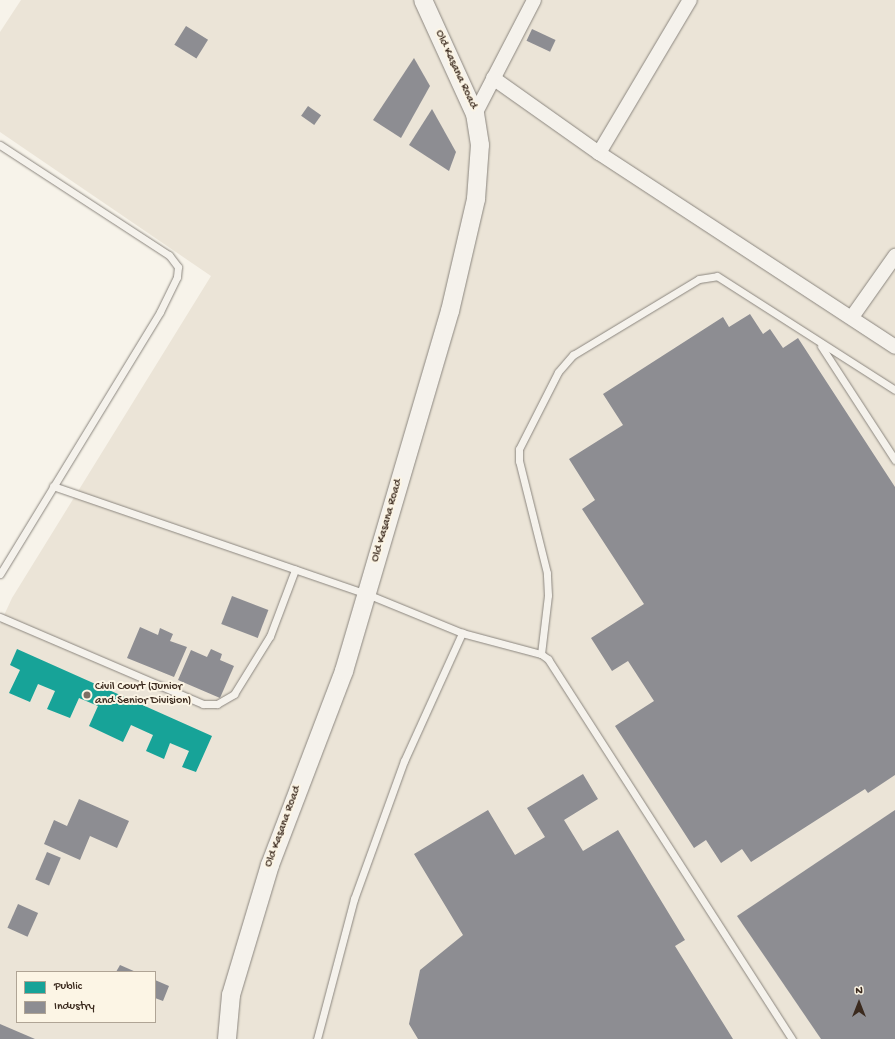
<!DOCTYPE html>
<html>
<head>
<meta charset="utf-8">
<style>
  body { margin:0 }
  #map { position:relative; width:895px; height:1039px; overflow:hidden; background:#f7f3ea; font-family:"Gochi Hand",sans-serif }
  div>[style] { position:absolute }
  .built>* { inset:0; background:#ebe4d7 }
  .public>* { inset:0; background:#17a398 }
  .industry>* { inset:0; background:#8d8d92; transform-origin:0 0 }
  .roads { filter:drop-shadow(0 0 1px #8b867f) drop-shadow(0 0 1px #8b867f) }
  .service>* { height:7px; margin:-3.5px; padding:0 3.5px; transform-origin:3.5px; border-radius:3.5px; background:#f5f2ec }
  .minor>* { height:14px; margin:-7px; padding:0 7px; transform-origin:7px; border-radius:7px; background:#f5f2ec }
  .tertiary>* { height:18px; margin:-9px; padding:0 9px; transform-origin:9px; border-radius:9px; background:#f5f2ec }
  .dots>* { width:11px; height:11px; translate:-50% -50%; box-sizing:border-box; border:2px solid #fcf5e5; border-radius:50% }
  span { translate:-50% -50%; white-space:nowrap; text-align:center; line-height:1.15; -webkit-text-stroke:4px #fcf5e5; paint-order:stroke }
  .street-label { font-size:12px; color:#3b2a1e }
  .poi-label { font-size:12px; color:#3b2a1e }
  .left { translate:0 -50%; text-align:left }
  .legend { position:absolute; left:16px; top:971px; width:140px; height:52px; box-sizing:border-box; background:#fcf5e5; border:1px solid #afa495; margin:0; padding:5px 7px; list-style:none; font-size:12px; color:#3b2a1e }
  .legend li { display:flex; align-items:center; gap:8px; height:20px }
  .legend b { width:20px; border:1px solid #afa495 }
  .north { position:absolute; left:839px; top:983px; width:40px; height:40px; -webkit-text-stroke:3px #fcf5e5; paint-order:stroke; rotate:0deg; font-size:11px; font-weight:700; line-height:16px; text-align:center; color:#3b2a1e }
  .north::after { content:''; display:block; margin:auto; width:14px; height:18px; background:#3b2a1e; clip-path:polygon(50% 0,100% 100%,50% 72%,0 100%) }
</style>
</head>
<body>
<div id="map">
  <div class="built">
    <div style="clip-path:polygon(evenodd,21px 0,895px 0,895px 1039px,0 1039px,0 624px,12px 598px,211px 276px,0 132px,0 32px,21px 0,17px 972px,155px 972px,155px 1022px,17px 1022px,17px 972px)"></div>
  </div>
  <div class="public">
    <div style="clip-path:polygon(17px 649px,212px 736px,196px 772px,182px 767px,189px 751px,170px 743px,164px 759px,146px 751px,153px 735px,131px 725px,123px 742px,89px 726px,98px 706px,79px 698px,70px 718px,47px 709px,55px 691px,38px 684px,30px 702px,9px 693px,20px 670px,10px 665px)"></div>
  </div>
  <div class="industry">
    <div style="left:186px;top:26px;width:26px;height:22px;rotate:32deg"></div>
    <div style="left:532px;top:29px;width:26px;height:13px;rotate:25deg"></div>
    <div style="clip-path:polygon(414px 58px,430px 86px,401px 138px,373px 120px)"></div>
    <div style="left:308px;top:106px;width:16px;height:12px;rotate:35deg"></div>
    <div style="clip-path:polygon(432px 109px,456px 152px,449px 171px,409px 145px)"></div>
    <div style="clip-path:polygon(750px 314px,763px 334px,770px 329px,783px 348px,798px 338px,895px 487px,895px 775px,868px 793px,865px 789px,751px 862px,742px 849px,721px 863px,706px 840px,694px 848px,615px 726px,654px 701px,628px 661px,612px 671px,591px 638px,644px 604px,582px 509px,595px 500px,569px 459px,623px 425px,603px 394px,723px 317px,729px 327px)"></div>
    <div style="left:232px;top:596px;width:39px;height:30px;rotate:21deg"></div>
    <div style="clip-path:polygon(140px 627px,158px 635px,160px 628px,173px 634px,170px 641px,187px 647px,174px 677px,127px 658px)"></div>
    <div style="clip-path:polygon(211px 649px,222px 654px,220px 660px,234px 666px,220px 698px,178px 680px,191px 650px,207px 657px)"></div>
    <div style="clip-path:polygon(583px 774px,598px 799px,564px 820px,583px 851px,618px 830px,685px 940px,675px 946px,733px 1039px,418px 1039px,409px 1024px,420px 970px,463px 935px,414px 854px,488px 810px,515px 855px,545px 837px,527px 808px)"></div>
    <div style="clip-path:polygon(79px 799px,129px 821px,117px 848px,90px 836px,80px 860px,44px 844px,54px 820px,67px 826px)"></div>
    <div style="clip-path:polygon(895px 810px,895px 1039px,821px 1039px,737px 916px)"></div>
    <div style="left:47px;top:852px;width:15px;height:30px;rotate:23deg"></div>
    <div style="left:18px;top:904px;width:22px;height:26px;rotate:24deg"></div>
    <div style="clip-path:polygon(120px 965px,136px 972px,116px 972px)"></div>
    <div style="clip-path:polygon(155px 980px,169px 986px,163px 1001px,155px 998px)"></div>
    <div style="clip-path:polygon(0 1024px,35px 1039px,0 1039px)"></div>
  </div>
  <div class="roads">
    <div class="service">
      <div style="left:0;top:145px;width:202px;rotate:33.1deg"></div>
      <div style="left:169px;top:255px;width:15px;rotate:53deg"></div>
      <div style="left:178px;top:267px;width:10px;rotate:96deg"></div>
      <div style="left:177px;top:277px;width:39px;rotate:116deg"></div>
      <div style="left:160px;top:312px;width:307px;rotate:121.4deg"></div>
      <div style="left:821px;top:346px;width:136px;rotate:57deg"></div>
      <div style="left:53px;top:486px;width:332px;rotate:19deg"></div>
      <div style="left:367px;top:594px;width:103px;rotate:22.3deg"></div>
      <div style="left:462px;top:633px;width:82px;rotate:14.9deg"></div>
      <div style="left:541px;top:654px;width:9px;rotate:36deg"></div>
      <div style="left:548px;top:659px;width:452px;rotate:57.3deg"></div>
      <div style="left:0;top:617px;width:221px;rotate:23.2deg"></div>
      <div style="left:203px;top:704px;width:14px"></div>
      <div style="left:217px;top:704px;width:20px;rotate:-30deg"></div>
      <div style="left:234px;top:694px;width:68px;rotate:-58.2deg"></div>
      <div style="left:270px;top:636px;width:71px;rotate:-69.3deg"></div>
      <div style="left:541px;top:654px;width:59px;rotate:-83.2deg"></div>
      <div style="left:548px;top:595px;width:22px;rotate:-93deg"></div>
      <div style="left:547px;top:573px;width:115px;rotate:-104deg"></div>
      <div style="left:519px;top:461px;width:12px;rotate:-90deg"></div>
      <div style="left:519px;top:449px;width:86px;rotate:-63.1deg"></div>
      <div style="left:558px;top:372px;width:23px;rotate:-49deg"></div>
      <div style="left:573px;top:355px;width:147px;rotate:-31.1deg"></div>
      <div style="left:699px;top:279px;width:18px;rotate:-9deg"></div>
      <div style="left:717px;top:276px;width:211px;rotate:32.6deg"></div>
      <div style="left:317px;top:1039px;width:145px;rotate:-75.2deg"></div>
      <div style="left:354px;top:899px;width:147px;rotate:-70.1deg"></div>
      <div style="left:404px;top:761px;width:141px;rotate:-65.6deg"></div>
    </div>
    <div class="minor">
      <div style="left:493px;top:78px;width:130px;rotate:35.3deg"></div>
      <div style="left:599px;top:153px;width:354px;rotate:33.2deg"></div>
      <div style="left:475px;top:114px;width:128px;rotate:-62.6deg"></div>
      <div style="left:599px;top:153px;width:178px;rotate:-59.3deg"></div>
      <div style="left:852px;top:317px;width:75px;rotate:-54.8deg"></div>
    </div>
    <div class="tertiary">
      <div style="left:227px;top:1039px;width:44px;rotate:-84.8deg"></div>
      <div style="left:231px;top:995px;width:136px;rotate:-73.3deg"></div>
      <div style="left:270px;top:865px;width:208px;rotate:-69.1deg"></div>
      <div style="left:344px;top:671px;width:375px;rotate:-73.6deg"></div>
      <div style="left:450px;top:311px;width:115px;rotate:-76.9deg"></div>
      <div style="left:476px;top:199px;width:54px;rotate:-85.8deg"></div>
      <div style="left:480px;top:145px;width:31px;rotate:-99deg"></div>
      <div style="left:475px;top:114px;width:125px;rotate:-114.5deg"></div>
    </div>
  </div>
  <div class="dots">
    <div style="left:87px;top:695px;background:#7d7065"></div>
  </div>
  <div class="street-label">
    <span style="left:455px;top:70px;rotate:65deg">Old Kasana Road</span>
    <span style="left:388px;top:521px;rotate:-74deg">Old Kasana Road</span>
    <span style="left:284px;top:827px;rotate:-70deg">Old Kasana Road</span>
  </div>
  <div class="poi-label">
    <span class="left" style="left:95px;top:695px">Civil Court (Junior<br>and Senior Division)</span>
  </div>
  <ul class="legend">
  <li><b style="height:11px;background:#17a398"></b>Public</li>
  <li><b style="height:11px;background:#8d8d92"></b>Industry</li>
  </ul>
  <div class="north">N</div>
</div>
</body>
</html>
